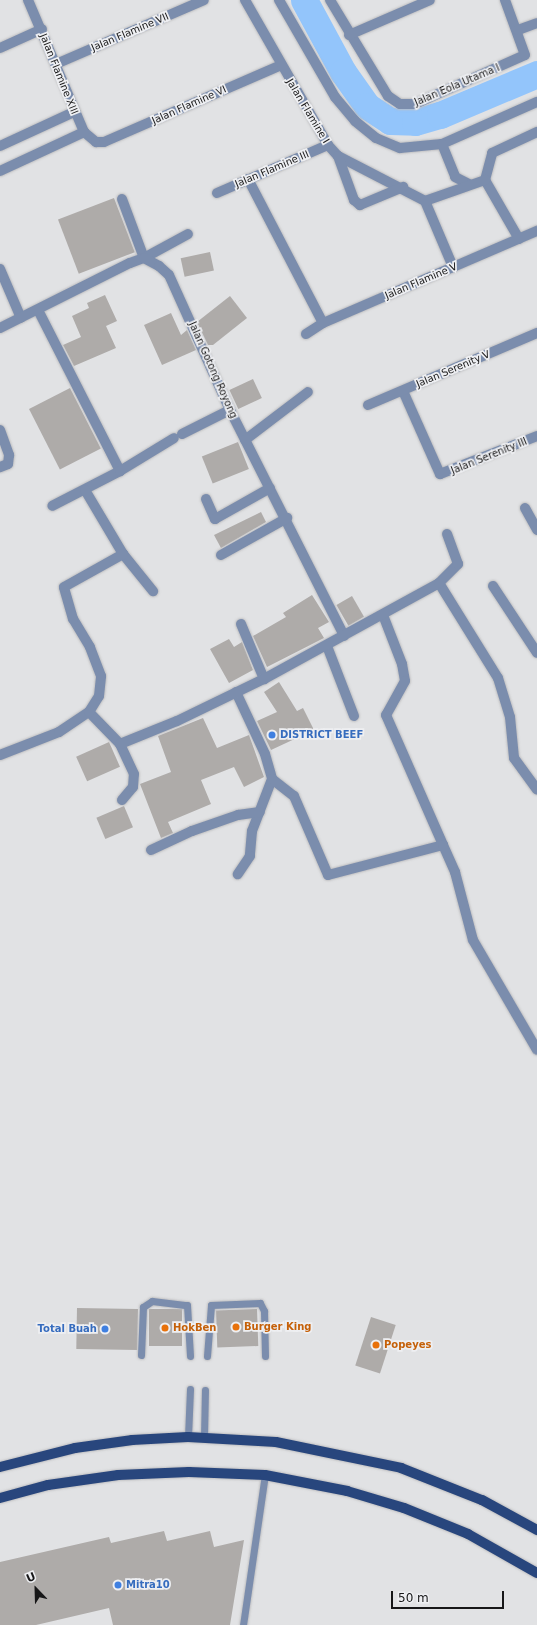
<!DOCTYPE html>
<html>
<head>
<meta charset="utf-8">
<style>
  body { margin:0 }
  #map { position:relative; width:537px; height:1625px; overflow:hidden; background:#e1e2e4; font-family:"DejaVu Sans",sans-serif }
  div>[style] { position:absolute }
  .river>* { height:27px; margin:-13.5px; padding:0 13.5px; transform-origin:13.5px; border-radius:13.5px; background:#93c5fb }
  .building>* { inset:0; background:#aeaba9; transform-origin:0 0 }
  .roads { filter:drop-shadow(0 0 1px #bdbdbf) drop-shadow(0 0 1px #bdbdbf) }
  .service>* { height:7px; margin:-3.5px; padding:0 3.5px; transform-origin:3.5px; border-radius:3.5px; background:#7b8dad }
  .minor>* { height:10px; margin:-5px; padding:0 5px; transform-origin:5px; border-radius:5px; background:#7b8dad }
  .primary>* { height:10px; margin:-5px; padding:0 5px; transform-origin:5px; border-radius:5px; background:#28467d }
  .dots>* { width:11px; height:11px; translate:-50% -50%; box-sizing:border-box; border:2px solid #eeeff2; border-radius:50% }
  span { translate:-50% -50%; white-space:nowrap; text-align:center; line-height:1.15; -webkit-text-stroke:3.5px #eeeff2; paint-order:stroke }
  .street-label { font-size:10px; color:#171718 }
  .shop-label { font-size:10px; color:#366cbe; font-weight:700 }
  .left { translate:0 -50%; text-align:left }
  .right { translate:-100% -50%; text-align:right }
  .food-label { font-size:10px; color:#c56008; font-weight:700 }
  .north { position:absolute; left:16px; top:1569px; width:40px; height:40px; -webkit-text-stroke:3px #eeeff2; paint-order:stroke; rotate:337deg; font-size:11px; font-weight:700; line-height:16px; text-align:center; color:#171718 }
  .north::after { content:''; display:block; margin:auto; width:14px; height:18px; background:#171718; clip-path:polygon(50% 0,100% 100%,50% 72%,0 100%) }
  .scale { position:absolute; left:391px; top:1591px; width:113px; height:18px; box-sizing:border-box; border:2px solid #171718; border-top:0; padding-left:5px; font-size:12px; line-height:14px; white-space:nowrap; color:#171718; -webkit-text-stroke:3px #eeeff2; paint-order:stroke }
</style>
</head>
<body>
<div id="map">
  <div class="river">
    <div style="left:304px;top:0;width:82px;rotate:61.6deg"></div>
    <div style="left:343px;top:72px;width:42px;rotate:54.8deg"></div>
    <div style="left:367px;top:106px;width:27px;rotate:33deg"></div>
    <div style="left:390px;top:121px;width:25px;rotate:2deg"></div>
    <div style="left:415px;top:122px;width:26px;rotate:-16deg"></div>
    <div style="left:440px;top:115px;width:105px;rotate:-22.9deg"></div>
  </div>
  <div class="building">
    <div style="left:114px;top:198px;width:58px;height:60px;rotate:69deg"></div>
    <div style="left:210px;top:252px;width:19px;height:30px;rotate:78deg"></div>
    <div style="clip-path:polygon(105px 295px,117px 321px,106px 326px,116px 348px,74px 366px,63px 345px,81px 337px,72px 316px,89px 308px,87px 303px)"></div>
    <div style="clip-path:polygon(230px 296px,247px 318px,213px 345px,208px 345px,197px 322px)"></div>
    <div style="clip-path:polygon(171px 313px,181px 335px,187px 330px,196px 350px,162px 365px,144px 325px)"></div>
    <div style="left:253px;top:379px;width:21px;height:26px;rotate:65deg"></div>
    <div style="left:70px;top:388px;width:68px;height:46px;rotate:63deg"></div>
    <div style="left:238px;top:442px;width:29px;height:39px;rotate:68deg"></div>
    <div style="clip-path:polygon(261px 512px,266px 522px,221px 548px,214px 535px)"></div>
    <div style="clip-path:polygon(312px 595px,329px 622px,318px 628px,324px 638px,267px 667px,253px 636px,286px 617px,283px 613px)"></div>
    <div style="left:352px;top:596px;width:24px;height:18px;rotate:60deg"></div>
    <div style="clip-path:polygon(229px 639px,234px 647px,242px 642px,253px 670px,229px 683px,210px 649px)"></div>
    <div style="clip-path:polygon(279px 682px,297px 711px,303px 708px,314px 730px,271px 750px,257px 721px,277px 712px,264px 692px)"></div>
    <div style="clip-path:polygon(203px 718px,217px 748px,249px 735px,264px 777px,244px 787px,234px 767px,201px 780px,211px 804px,168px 822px,173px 833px,161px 838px,140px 784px,171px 772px,158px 736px)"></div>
    <div style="left:109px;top:742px;width:27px;height:36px;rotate:66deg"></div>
    <div style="left:124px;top:806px;width:23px;height:30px;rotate:67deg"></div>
    <div style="left:77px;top:1308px;width:61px;height:41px;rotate:1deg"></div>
    <div style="left:149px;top:1309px;width:33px;height:37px"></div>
    <div style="left:257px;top:1309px;width:37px;height:41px;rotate:88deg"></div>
    <div style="left:371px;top:1317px;width:26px;height:51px;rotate:18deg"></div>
    <div style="clip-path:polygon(164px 1531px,167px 1541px,210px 1531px,214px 1547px,244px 1540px,230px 1625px,113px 1625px,109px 1608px,36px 1625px,0 1625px,0 1562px,109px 1537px,111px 1543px)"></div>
  </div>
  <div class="roads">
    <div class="service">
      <div style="left:141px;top:1355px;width:48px;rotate:-87.6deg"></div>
      <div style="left:143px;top:1307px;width:11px;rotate:-34deg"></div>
      <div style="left:152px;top:1301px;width:35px;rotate:7deg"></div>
      <div style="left:187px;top:1305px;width:51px;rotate:86.6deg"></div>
      <div style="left:207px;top:1356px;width:51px;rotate:-85.5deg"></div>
      <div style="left:211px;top:1305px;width:49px;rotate:-2.3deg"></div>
      <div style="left:260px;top:1303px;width:9px;rotate:63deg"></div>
      <div style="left:264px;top:1311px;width:45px;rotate:88.7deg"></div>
      <div style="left:188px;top:1437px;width:48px;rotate:-87.6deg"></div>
      <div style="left:204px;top:1437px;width:47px;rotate:-88.8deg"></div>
      <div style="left:243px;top:1625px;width:152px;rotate:-81.7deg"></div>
    </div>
    <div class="minor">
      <div style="left:28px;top:0;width:143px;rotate:67deg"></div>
      <div style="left:84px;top:132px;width:16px;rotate:40deg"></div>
      <div style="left:96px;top:142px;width:8px"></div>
      <div style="left:104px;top:142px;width:193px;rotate:-23.5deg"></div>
      <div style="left:245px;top:0;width:167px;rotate:60.2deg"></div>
      <div style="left:328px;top:145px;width:15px;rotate:48deg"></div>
      <div style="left:338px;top:156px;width:98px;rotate:27.3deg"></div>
      <div style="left:279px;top:0;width:112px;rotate:60deg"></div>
      <div style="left:335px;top:97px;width:31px;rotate:50deg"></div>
      <div style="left:355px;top:121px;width:27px;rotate:39deg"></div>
      <div style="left:376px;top:138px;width:26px;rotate:23deg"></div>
      <div style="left:400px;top:148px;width:42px;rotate:-5.4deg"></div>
      <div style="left:442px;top:144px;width:104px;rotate:-23.9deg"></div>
      <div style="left:330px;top:0;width:112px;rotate:58.9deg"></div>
      <div style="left:388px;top:96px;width:14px;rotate:34deg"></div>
      <div style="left:400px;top:104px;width:15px"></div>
      <div style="left:415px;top:104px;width:120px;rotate:-24deg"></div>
      <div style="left:525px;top:55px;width:59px;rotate:-110deg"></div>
      <div style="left:518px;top:30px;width:20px;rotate:-20deg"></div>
      <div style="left:349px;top:35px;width:88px;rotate:-23.4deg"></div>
      <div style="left:0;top:48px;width:46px;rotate:-24.3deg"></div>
      <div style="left:56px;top:64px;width:161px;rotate:-23.4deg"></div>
      <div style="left:442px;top:144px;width:35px;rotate:68deg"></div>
      <div style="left:455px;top:177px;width:16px;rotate:27deg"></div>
      <div style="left:0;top:146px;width:81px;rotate:-24.7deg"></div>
      <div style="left:338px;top:156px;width:47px;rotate:70deg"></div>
      <div style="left:354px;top:200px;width:8px;rotate:40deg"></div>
      <div style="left:360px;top:205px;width:47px;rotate:-22.7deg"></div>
      <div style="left:0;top:171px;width:93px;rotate:-24.9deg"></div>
      <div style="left:248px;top:179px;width:162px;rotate:62.5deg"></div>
      <div style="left:485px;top:180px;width:28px;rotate:-75deg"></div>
      <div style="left:492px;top:153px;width:50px;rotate:-25deg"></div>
      <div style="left:485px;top:180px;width:68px;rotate:60deg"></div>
      <div style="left:217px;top:193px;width:121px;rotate:-23.4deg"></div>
      <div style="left:122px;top:199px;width:63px;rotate:69.6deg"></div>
      <div style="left:144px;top:258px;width:50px;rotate:-28.6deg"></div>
      <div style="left:425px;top:201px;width:72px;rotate:67deg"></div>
      <div style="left:425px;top:201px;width:64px;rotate:-19.3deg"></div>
      <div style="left:0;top:269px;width:53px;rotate:66.8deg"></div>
      <div style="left:38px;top:310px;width:181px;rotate:63deg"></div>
      <div style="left:120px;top:471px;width:76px;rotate:152.8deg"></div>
      <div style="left:0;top:328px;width:145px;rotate:-26.6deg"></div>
      <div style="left:130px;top:263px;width:15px;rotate:-20deg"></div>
      <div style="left:144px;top:258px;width:17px;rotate:28deg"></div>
      <div style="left:159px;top:266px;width:13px;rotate:42deg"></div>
      <div style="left:169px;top:275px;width:148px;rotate:65.7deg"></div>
      <div style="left:230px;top:410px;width:253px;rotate:63.2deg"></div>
      <div style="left:306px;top:334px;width:20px;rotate:-33deg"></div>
      <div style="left:323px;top:323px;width:233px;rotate:-23.3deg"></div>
      <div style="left:403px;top:391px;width:91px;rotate:66deg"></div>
      <div style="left:440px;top:474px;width:104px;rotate:-21.4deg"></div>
      <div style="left:368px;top:405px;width:184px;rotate:-23.1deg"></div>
      <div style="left:0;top:430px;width:27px;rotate:70deg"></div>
      <div style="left:9px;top:455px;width:9px;rotate:96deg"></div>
      <div style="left:8px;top:464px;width:9px;rotate:159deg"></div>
      <div style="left:182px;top:434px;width:54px;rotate:-26.6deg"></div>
      <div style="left:245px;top:440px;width:79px;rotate:-37.3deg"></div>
      <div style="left:120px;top:471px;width:63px;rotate:-31.4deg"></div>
      <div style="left:85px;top:490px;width:74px;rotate:59.3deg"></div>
      <div style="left:123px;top:554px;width:48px;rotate:51deg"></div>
      <div style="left:206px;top:499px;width:22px;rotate:66deg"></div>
      <div style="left:215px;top:519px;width:63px;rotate:-29.4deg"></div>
      <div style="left:525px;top:508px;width:25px;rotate:61deg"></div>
      <div style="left:221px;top:555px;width:76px;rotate:-29.3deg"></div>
      <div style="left:439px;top:583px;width:112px;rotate:58.2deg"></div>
      <div style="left:498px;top:678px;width:41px;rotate:72.9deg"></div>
      <div style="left:510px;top:717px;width:41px;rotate:84.4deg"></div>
      <div style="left:514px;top:758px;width:39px;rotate:54deg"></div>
      <div style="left:493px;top:586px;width:80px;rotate:56.7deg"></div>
      <div style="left:383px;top:615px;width:53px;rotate:68.8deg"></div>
      <div style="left:402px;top:664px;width:17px;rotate:80deg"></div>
      <div style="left:405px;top:681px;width:39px;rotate:119deg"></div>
      <div style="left:386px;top:715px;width:142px;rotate:66.3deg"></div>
      <div style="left:241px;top:624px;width:60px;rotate:67.3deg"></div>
      <div style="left:327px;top:646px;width:75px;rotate:68.9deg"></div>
      <div style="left:236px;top:692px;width:68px;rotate:64.9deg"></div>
      <div style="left:265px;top:754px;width:26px;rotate:74deg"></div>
      <div style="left:272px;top:779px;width:56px;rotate:111deg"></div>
      <div style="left:252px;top:831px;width:25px;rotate:95deg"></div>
      <div style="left:250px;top:856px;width:22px;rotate:124deg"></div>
      <div style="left:89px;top:712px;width:45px;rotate:45.9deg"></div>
      <div style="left:0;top:755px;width:63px;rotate:-21.3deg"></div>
      <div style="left:59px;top:732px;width:36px;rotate:-34deg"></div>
      <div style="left:89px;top:712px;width:19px;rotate:-58deg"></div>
      <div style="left:99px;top:696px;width:20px;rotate:-84deg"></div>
      <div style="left:101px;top:676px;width:31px;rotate:-111deg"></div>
      <div style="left:90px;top:647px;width:33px;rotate:-121deg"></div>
      <div style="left:73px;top:619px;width:33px;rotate:-106deg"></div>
      <div style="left:64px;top:587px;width:68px;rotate:-29.2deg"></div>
      <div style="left:272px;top:779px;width:28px;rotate:38deg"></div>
      <div style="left:294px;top:796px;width:86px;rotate:66.7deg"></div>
      <div style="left:328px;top:875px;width:119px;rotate:-14.6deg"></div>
      <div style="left:443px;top:845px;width:30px;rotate:66deg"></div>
      <div style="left:455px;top:872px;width:70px;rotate:75.2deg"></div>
      <div style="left:473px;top:940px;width:127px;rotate:59.8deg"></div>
      <div style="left:122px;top:800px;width:17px;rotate:-50deg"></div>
      <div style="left:133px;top:787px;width:13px;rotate:-86deg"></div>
      <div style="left:134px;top:774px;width:33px;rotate:-115deg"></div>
      <div style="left:120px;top:744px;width:61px;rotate:-22deg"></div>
      <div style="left:177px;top:721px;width:97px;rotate:-25.8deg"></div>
      <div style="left:264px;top:679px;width:200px;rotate:-28.7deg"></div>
      <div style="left:439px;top:583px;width:27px;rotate:-45deg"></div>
      <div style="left:458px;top:564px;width:32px;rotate:-110deg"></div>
      <div style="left:151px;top:850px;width:45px;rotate:-24.9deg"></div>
      <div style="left:192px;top:831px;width:49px;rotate:-19.2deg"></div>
      <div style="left:238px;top:815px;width:22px;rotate:-8deg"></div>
    </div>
    <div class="primary">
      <div style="left:0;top:1467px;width:77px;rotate:-14.2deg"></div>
      <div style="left:75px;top:1448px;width:58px;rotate:-8deg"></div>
      <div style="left:132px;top:1440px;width:56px;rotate:-3.1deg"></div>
      <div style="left:188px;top:1437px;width:88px;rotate:3.3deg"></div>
      <div style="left:276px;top:1442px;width:128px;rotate:11.7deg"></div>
      <div style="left:401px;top:1468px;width:87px;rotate:21.6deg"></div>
      <div style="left:482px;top:1500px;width:63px;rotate:28.6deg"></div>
      <div style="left:0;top:1498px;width:50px;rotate:-15.2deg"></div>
      <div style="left:48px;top:1485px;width:71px;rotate:-8.1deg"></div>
      <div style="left:118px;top:1475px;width:71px;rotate:-2.4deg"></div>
      <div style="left:189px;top:1472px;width:76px;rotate:2.3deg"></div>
      <div style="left:265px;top:1475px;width:84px;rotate:11deg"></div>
      <div style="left:347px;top:1491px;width:59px;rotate:16.6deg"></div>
      <div style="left:404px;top:1508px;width:69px;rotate:22.1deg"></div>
      <div style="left:468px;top:1534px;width:79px;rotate:29.5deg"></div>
    </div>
  </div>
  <div class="dots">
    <div style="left:272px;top:735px;background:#3f7fe0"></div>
    <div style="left:236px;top:1327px;background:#e8710a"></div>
    <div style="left:165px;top:1328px;background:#e8710a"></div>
    <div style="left:105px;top:1329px;background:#3f7fe0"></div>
    <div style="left:376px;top:1345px;background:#e8710a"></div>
    <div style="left:118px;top:1585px;background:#3f7fe0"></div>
  </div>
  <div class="street-label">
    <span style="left:130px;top:32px;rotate:-23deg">Jalan Flamine VII</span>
    <span style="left:59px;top:74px;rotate:68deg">Jalan Flamine XIII</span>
    <span style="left:457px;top:85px;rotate:-23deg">Jalan Eola Utama I</span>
    <span style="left:189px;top:105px;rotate:-24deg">Jalan Flamine VI</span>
    <span style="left:308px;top:111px;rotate:59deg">Jalan Flamine I</span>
    <span style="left:272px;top:169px;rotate:-23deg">Jalan Flamine III</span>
    <span style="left:421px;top:281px;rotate:-23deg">Jalan Flamine V</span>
    <span style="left:453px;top:369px;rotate:-23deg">Jalan Serenity V</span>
    <span style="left:213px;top:370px;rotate:66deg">Jalan Gotong Royong</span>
    <span style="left:489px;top:456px;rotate:-22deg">Jalan Serenity III</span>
  </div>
  <div class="shop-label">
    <span class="left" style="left:280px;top:735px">DISTRICT BEEF</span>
    <span class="right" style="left:97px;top:1329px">Total Buah</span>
    <span class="left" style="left:126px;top:1585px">Mitra10</span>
  </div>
  <div class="food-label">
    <span class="left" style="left:244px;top:1327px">Burger King</span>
    <span class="left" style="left:173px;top:1328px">HokBen</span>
    <span class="left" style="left:384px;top:1345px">Popeyes</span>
  </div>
  <div class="north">U</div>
  <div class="scale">50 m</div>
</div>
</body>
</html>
